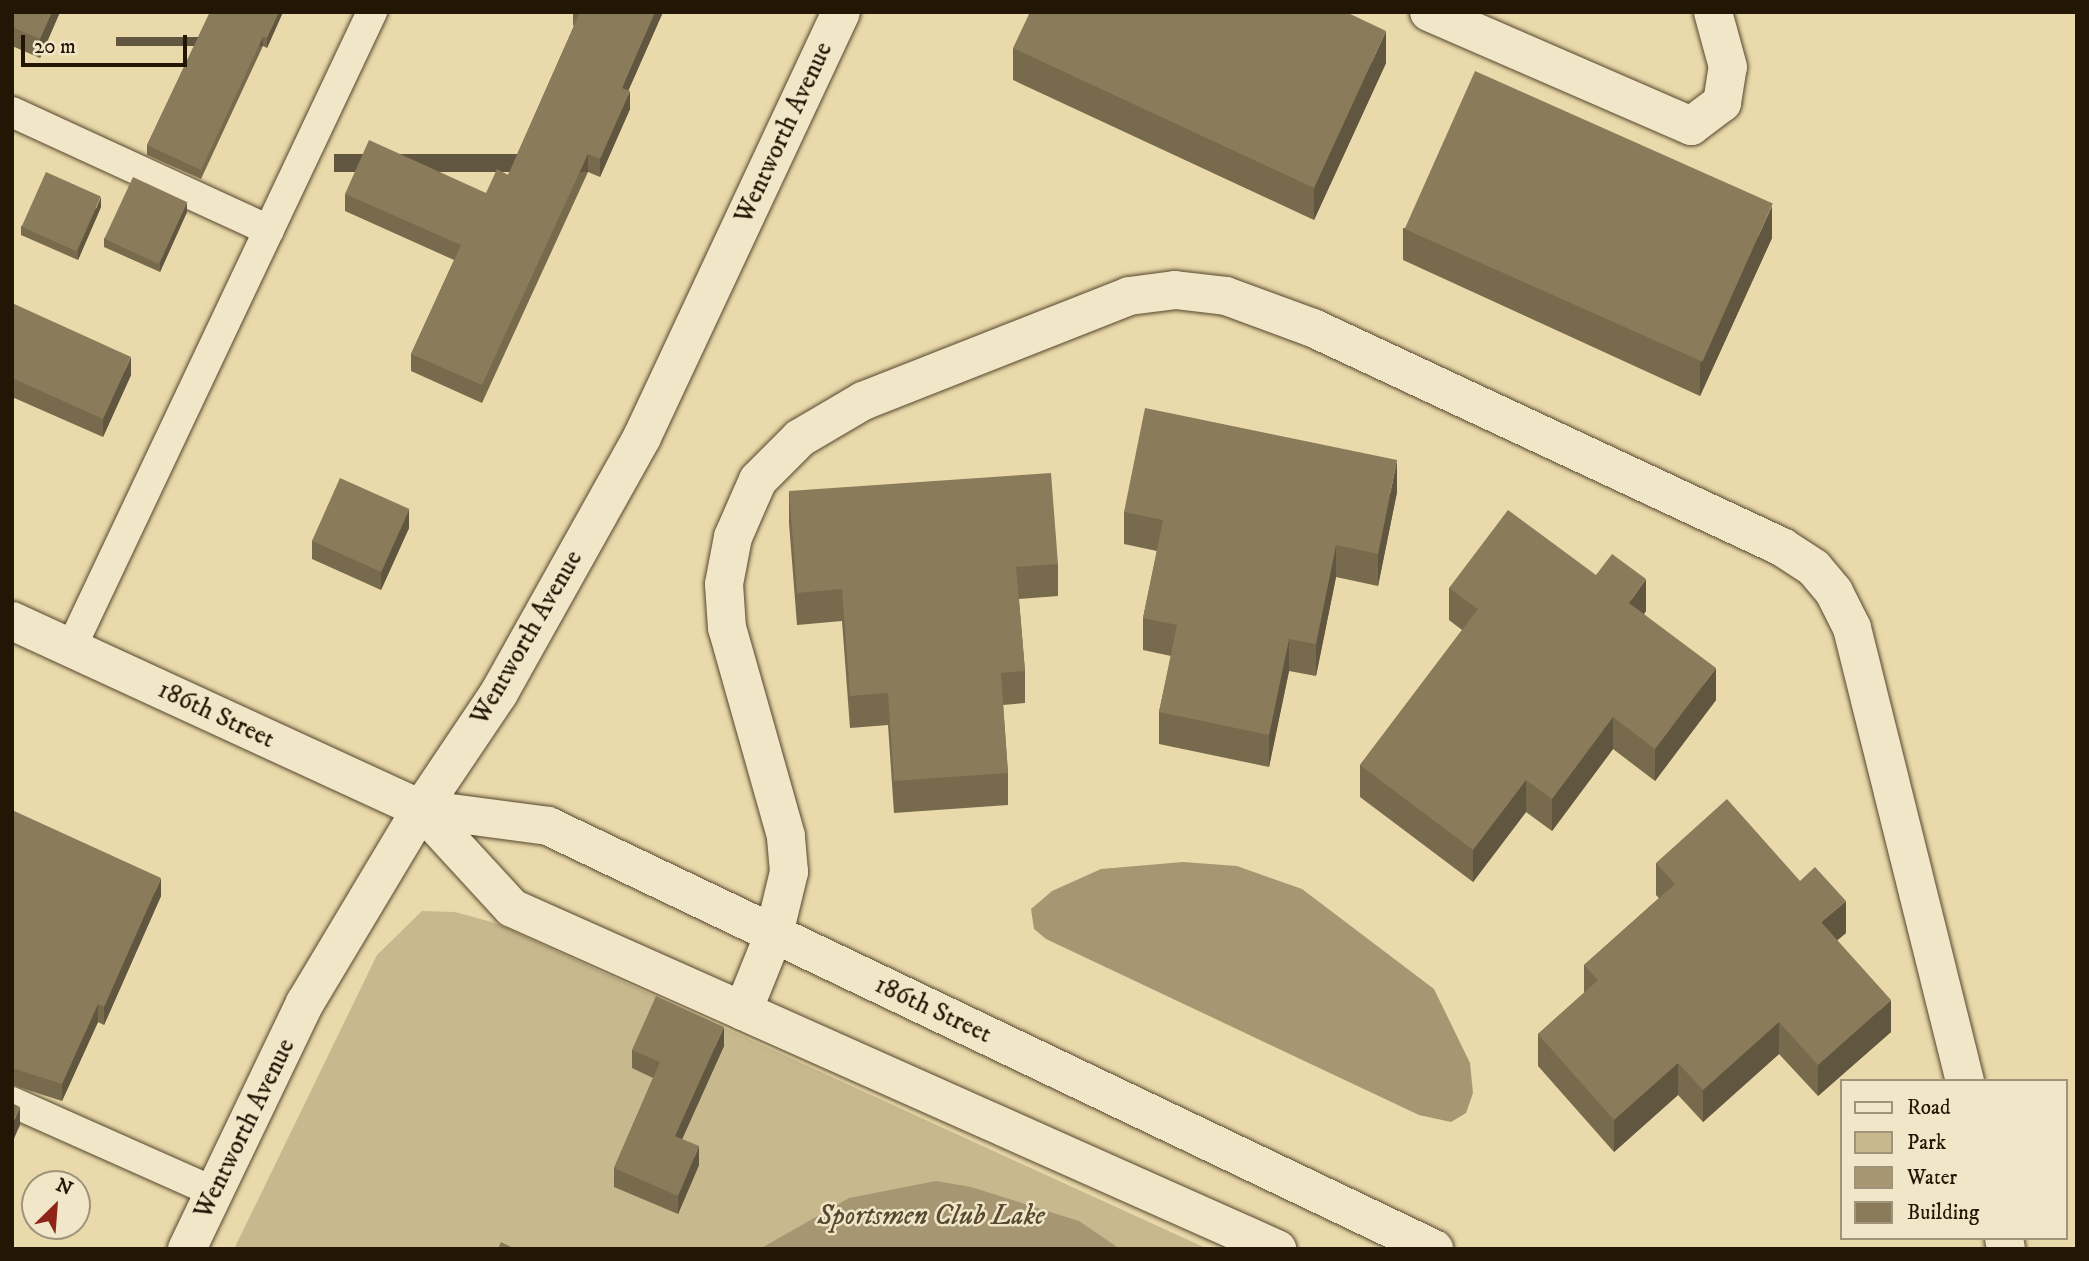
<!DOCTYPE html>
<html>
<head>
<meta charset="utf-8">
<style>
  body { margin:0 }
  #map { position:relative; width:2089px; height:1261px; overflow:hidden; background:#ead9aa; font-family:"IM FELL DW Pica",serif }
  div>[style] { position:absolute }
  .green>* { inset:0; background:#c8b88e }
  .water>* { inset:0; background:#a69772 }
  .roads { filter:drop-shadow(0 0 2px #55472e) drop-shadow(0 0 2px #55472e) }
  .service>* { height:30px; margin:-15px; padding:0 15px; transform-origin:15px; border-radius:15px; background:#f1e6c8 }
  .minor>* { height:38px; margin:-19px; padding:0 19px; transform-origin:19px; border-radius:19px; background:#f1e6c8 }
  .tertiary>* { height:38px; margin:-19px; padding:0 19px; transform-origin:19px; border-radius:19px; background:#f1e6c8 }
  .wall>* { inset:0; background:#776a4d }
  .shaded-wall>* { inset:0; background:#61563f; transform-origin:0 0 }
  .building>* { inset:0; background:#8a7b5a; transform-origin:0 0 }
  span { translate:-50% -50%; white-space:nowrap; text-align:center; line-height:1.15; -webkit-text-stroke:5px #f1e6c8; paint-order:stroke }
  .street-label { font-size:26px; color:#231604 }
  .water-label { font-size:28px; color:#574a30; font-style:italic }
  .frame { position:absolute; inset:0; border:14px solid #231604; pointer-events:none }
  .legend { position:absolute; left:1840px; top:1079px; width:228px; height:161px; box-sizing:border-box; background:#f1e6c8; border:2px solid #9f937a; margin:0; padding:9px 12px; list-style:none; font-size:21px; color:#231604 }
  .legend li { display:flex; align-items:center; gap:14px; height:35px }
  .legend b { width:35px; border:2px solid #9f937a }
  .north { position:absolute; left:21px; top:1170px; width:70px; height:70px; box-sizing:border-box; background:#f1e6c8; border:2px solid #9f937a; border-radius:50%; rotate:25deg; font-size:19px; font-weight:700; line-height:28px; text-align:center; color:#231604 }
  .north::after { content:''; display:block; margin:auto; width:24px; height:32px; background:#8f2418; clip-path:polygon(50% 0,100% 100%,50% 72%,0 100%) }
  .scale { position:absolute; left:21px; top:35px; width:166px; height:32px; box-sizing:border-box; border:4px solid #231604; border-top:0; padding-left:9px; font-size:21px; line-height:24px; white-space:nowrap; color:#231604; -webkit-text-stroke:5px #f1e6c8; paint-order:stroke }
</style>
</head>
<body>
<div id="map">
  <div class="green">
    <div style="clip-path:polygon(422px 911px,455px 912px,495px 923px,1208px 1249px,234px 1249px,377px 955px)"></div>
  </div>
  <div class="water">
    <div style="clip-path:polygon(1183px 862px,1237px 866px,1302px 889px,1434px 989px,1470px 1063px,1473px 1093px,1466px 1113px,1451px 1122px,1419px 1115px,1046px 939px,1034px 929px,1031px 909px,1052px 891px,1101px 869px)"></div>
    <div style="clip-path:polygon(936px 1181px,971px 1187px,1079px 1221px,1120px 1249px,760px 1249px,849px 1198px)"></div>
  </div>
  <div class="roads">
    <div class="service">
      <div style="left:12px;top:112px;width:283px;rotate:24.7deg"></div>
      <div style="left:71px;top:648px;width:704px;rotate:-64.67deg"></div>
      <div style="left:12px;top:1102px;width:221px;rotate:24deg"></div>
    </div>
    <div class="minor">
      <div style="left:1429px;top:12px;width:286px;rotate:23.5deg"></div>
      <div style="left:1691px;top:126px;width:39px;rotate:-37deg"></div>
      <div style="left:1722px;top:103px;width:36px;rotate:-81deg"></div>
      <div style="left:1728px;top:67px;width:57px;rotate:-105.3deg"></div>
      <div style="left:421px;top:809px;width:128px;rotate:7.6deg"></div>
      <div style="left:548px;top:826px;width:982px;rotate:25.52deg"></div>
      <div style="left:421px;top:809px;width:134px;rotate:47.4deg"></div>
      <div style="left:512px;top:908px;width:838px;rotate:24.03deg"></div>
      <div style="left:743px;top:1011px;width:83px;rotate:-68.1deg"></div>
      <div style="left:774px;top:934px;width:64px;rotate:-76.4deg"></div>
      <div style="left:789px;top:872px;width:36px;rotate:-95deg"></div>
      <div style="left:786px;top:836px;width:216px;rotate:-105.8deg"></div>
      <div style="left:727px;top:628px;width:44px;rotate:-93.9deg"></div>
      <div style="left:724px;top:584px;width:48px;rotate:-79.2deg"></div>
      <div style="left:733px;top:537px;width:62px;rotate:-66.3deg"></div>
      <div style="left:758px;top:480px;width:59px;rotate:-45deg"></div>
      <div style="left:800px;top:438px;width:73px;rotate:-30.4deg"></div>
      <div style="left:863px;top:401px;width:286px;rotate:-21.5deg"></div>
      <div style="left:1129px;top:296px;width:46px;rotate:-7.4deg"></div>
      <div style="left:1175px;top:290px;width:51px;rotate:6.7deg"></div>
      <div style="left:1226px;top:296px;width:93px;rotate:20.2deg"></div>
      <div style="left:1313px;top:328px;width:518px;rotate:25.03deg"></div>
      <div style="left:1782px;top:547px;width:38px;rotate:33deg"></div>
      <div style="left:1814px;top:568px;width:31px;rotate:50deg"></div>
      <div style="left:1834px;top:592px;width:40px;rotate:63.4deg"></div>
      <div style="left:1852px;top:628px;width:467px;rotate:76deg"></div>
      <div style="left:2004px;top:1238px;width:11px;rotate:80deg"></div>
    </div>
    <div class="tertiary">
      <div style="left:12px;top:621px;width:450px;rotate:24.7deg"></div>
      <div style="left:187px;top:1249px;width:273px;rotate:-64.4deg"></div>
      <div style="left:305px;top:1003px;width:226px;rotate:-59.1deg"></div>
      <div style="left:421px;top:809px;width:140px;rotate:-56.1deg"></div>
      <div style="left:499px;top:693px;width:293px;rotate:-60.8deg"></div>
      <div style="left:642px;top:437px;width:469px;rotate:-64.9deg"></div>
    </div>
  </div>
  <div class="wall">
    <div style="clip-path:polygon(12px 12px,60px 12px,40px 58px,12px 46px)"></div>
    <div style="clip-path:polygon(210px 12px,283px 12px,267px 48px,263px 46px,201px 179px,147px 155px,147px 145px)"></div>
    <div style="clip-path:polygon(573px 12px,663px 12px,628px 91px,630px 109px,600px 177px,588px 172px,482px 403px,411px 371px,411px 354px,454px 260px,345px 211px,345px 194px,486px 193px,508px 175px,574px 26px,573px 25px)"></div>
    <div style="clip-path:polygon(1013px 48px,1386px 63px,1314px 220px,1013px 80px)"></div>
    <div style="clip-path:polygon(101px 207px,78px 260px,21px 235px,21px 226px)"></div>
    <div style="clip-path:polygon(187px 212px,160px 272px,104px 247px,104px 238px)"></div>
    <div style="clip-path:polygon(1403px 228px,1772px 238px,1700px 396px,1403px 260px)"></div>
    <div style="clip-path:polygon(12px 303px,131px 375px,103px 437px,12px 397px)"></div>
    <div style="clip-path:polygon(789px 491px,1058px 564px,1058px 596px,1019px 599px,1025px 671px,1025px 703px,1003px 705px,1008px 773px,1008px 805px,894px 813px,888px 725px,850px 728px,842px 621px,797px 625px,789px 523px)"></div>
    <div style="clip-path:polygon(1397px 492px,1378px 586px,1336px 577px,1316px 676px,1289px 671px,1269px 767px,1159px 744px,1159px 712px,1171px 656px,1143px 650px,1143px 618px,1157px 551px,1124px 544px,1124px 512px)"></div>
    <div style="clip-path:polygon(409px 528px,381px 590px,312px 559px,312px 541px)"></div>
    <div style="clip-path:polygon(1596px 575px,1646px 611px,1644px 614px,1716px 700px,1655px 781px,1613px 749px,1552px 831px,1526px 812px,1473px 882px,1360px 797px,1360px 765px,1462px 630px,1449px 620px,1449px 588px)"></div>
    <div style="clip-path:polygon(12px 810px,161px 896px,104px 1025px,98px 1022px,62px 1101px,12px 1085px)"></div>
    <div style="clip-path:polygon(1656px 863px,1846px 933px,1837px 940px,1891px 1032px,1818px 1096px,1779px 1054px,1703px 1122px,1678px 1095px,1614px 1152px,1538px 1066px,1538px 1034px,1584px 993px,1584px 965px,1659px 898px,1656px 895px)"></div>
    <div style="clip-path:polygon(724px 1046px,682px 1139px,699px 1165px,678px 1214px,614px 1187px,614px 1168px,653px 1078px,632px 1068px,632px 1050px)"></div>
  </div>
  <div class="shaded-wall">
    <div style="clip-path:polygon(52px 12px,60px 12px,40px 58px,40px 39px)"></div>
    <div style="clip-path:polygon(279px 12px,283px 12px,267px 48px,267px 38px)"></div>
    <div style="clip-path:polygon(655px 12px,663px 12px,622px 105px,622px 88px)"></div>
    <div style="clip-path:polygon(1386px 31px,1386px 63px,1314px 220px,1314px 188px)"></div>
    <div style="left:263px;top:37px;width:9px;height:147px;rotate:90deg"></div>
    <div style="clip-path:polygon(630px 91px,630px 109px,600px 177px,600px 159px)"></div>
    <div style="left:588px;top:154px;width:18px;height:254px;rotate:90deg"></div>
    <div style="clip-path:polygon(101px 197px,101px 207px,78px 260px,78px 250px)"></div>
    <div style="clip-path:polygon(187px 202px,187px 212px,160px 272px,160px 263px)"></div>
    <div style="clip-path:polygon(1772px 206px,1772px 238px,1700px 396px,1700px 364px)"></div>
    <div style="clip-path:polygon(131px 357px,131px 375px,103px 437px,103px 419px)"></div>
    <div style="clip-path:polygon(1397px 460px,1397px 492px,1378px 586px,1378px 554px)"></div>
    <div style="clip-path:polygon(409px 509px,409px 528px,381px 590px,381px 571px)"></div>
    <div style="clip-path:polygon(1336px 545px,1336px 577px,1316px 676px,1316px 644px)"></div>
    <div style="clip-path:polygon(1646px 579px,1646px 611px,1629px 635px,1629px 603px)"></div>
    <div style="clip-path:polygon(1289px 639px,1289px 671px,1269px 767px,1269px 735px)"></div>
    <div style="clip-path:polygon(1716px 668px,1716px 700px,1655px 781px,1655px 749px)"></div>
    <div style="clip-path:polygon(1613px 717px,1613px 749px,1552px 831px,1552px 799px)"></div>
    <div style="clip-path:polygon(1526px 780px,1526px 812px,1473px 882px,1473px 850px)"></div>
    <div style="clip-path:polygon(161px 878px,161px 896px,104px 1025px,104px 1007px)"></div>
    <div style="clip-path:polygon(1846px 901px,1846px 933px,1821px 954px,1821px 922px)"></div>
    <div style="clip-path:polygon(1891px 1000px,1891px 1032px,1818px 1096px,1818px 1065px)"></div>
    <div style="clip-path:polygon(98px 1004px,98px 1022px,62px 1101px,62px 1084px)"></div>
    <div style="clip-path:polygon(1779px 1022px,1779px 1054px,1703px 1122px,1703px 1090px)"></div>
    <div style="clip-path:polygon(724px 1027px,724px 1046px,675px 1155px,675px 1136px)"></div>
    <div style="clip-path:polygon(1678px 1063px,1678px 1095px,1614px 1152px,1614px 1120px)"></div>
    <div style="clip-path:polygon(20px 1107px,20px 1125px,12px 1143px,12px 1125px)"></div>
    <div style="clip-path:polygon(699px 1146px,699px 1165px,678px 1214px,678px 1196px)"></div>
  </div>
  <div class="building">
    <div style="clip-path:polygon(12px 12px,52px 12px,40px 39px,12px 27px)"></div>
    <div style="clip-path:polygon(210px 12px,279px 12px,267px 38px,263px 37px,201px 170px,147px 145px)"></div>
    <div style="clip-path:polygon(580px 12px,655px 12px,622px 88px,630px 91px,600px 159px,588px 154px,482px 385px,411px 354px,461px 245px,345px 194px,369px 140px,486px 193px,497px 169px,508px 175px)"></div>
    <div style="clip-path:polygon(1030px 12px,1346px 12px,1386px 31px,1314px 188px,1013px 48px)"></div>
    <div style="left:1475px;top:71px;width:326px;height:173px;rotate:24deg"></div>
    <div style="left:46px;top:172px;width:60px;height:60px;rotate:24deg"></div>
    <div style="left:133px;top:177px;width:60px;height:68px;rotate:25deg"></div>
    <div style="clip-path:polygon(12px 303px,131px 357px,103px 419px,12px 378px)"></div>
    <div style="clip-path:polygon(1145px 408px,1397px 460px,1378px 554px,1336px 545px,1316px 644px,1289px 639px,1269px 735px,1159px 712px,1177px 625px,1143px 618px,1163px 520px,1124px 512px)"></div>
    <div style="clip-path:polygon(1051px 473px,1058px 564px,1016px 567px,1025px 671px,1001px 673px,1008px 773px,894px 781px,888px 693px,850px 696px,842px 589px,797px 593px,789px 491px)"></div>
    <div style="left:340px;top:478px;width:76px;height:69px;rotate:24deg"></div>
    <div style="clip-path:polygon(1508px 510px,1596px 575px,1612px 554px,1646px 579px,1629px 603px,1716px 668px,1655px 749px,1613px 717px,1552px 799px,1526px 780px,1473px 850px,1360px 765px,1478px 609px,1449px 588px)"></div>
    <div style="clip-path:polygon(1727px 799px,1800px 881px,1815px 867px,1846px 901px,1821px 922px,1891px 1000px,1818px 1065px,1779px 1022px,1703px 1090px,1678px 1063px,1614px 1120px,1538px 1034px,1598px 980px,1584px 965px,1675px 884px,1656px 863px)"></div>
    <div style="clip-path:polygon(12px 810px,161px 878px,104px 1007px,98px 1004px,62px 1084px,12px 1068px)"></div>
    <div style="clip-path:polygon(656px 996px,724px 1027px,675px 1136px,699px 1146px,678px 1196px,614px 1168px,660px 1062px,632px 1050px)"></div>
    <div style="clip-path:polygon(12px 1103px,20px 1107px,12px 1125px)"></div>
    <div style="clip-path:polygon(501px 1242px,515px 1249px,498px 1249px)"></div>
  </div>
  <div class="street-label">
    <span style="left:784px;top:133px;rotate:-65deg">Wentworth Avenue</span>
    <span style="left:527px;top:638px;rotate:-60deg">Wentworth Avenue</span>
    <span style="left:216px;top:715px;rotate:25deg">186th Street</span>
    <span style="left:933px;top:1010px;rotate:25deg">186th Street</span>
    <span style="left:245px;top:1129px;rotate:-64deg">Wentworth Avenue</span>
  </div>
  <div class="water-label">
    <span style="left:931px;top:1216px">Sportsmen Club Lake</span>
  </div>
  <div class="frame"></div>
  <ul class="legend">
  <li><b style="height:9px;background:#f1e6c8"></b>Road</li>
  <li><b style="height:19px;background:#c8b88e"></b>Park</li>
  <li><b style="height:19px;background:#a69772"></b>Water</li>
  <li><b style="height:19px;background:#8a7b5a"></b>Building</li>
  </ul>
  <div class="north">N</div>
  <div class="scale">20 m</div>
</div>
</body>
</html>
